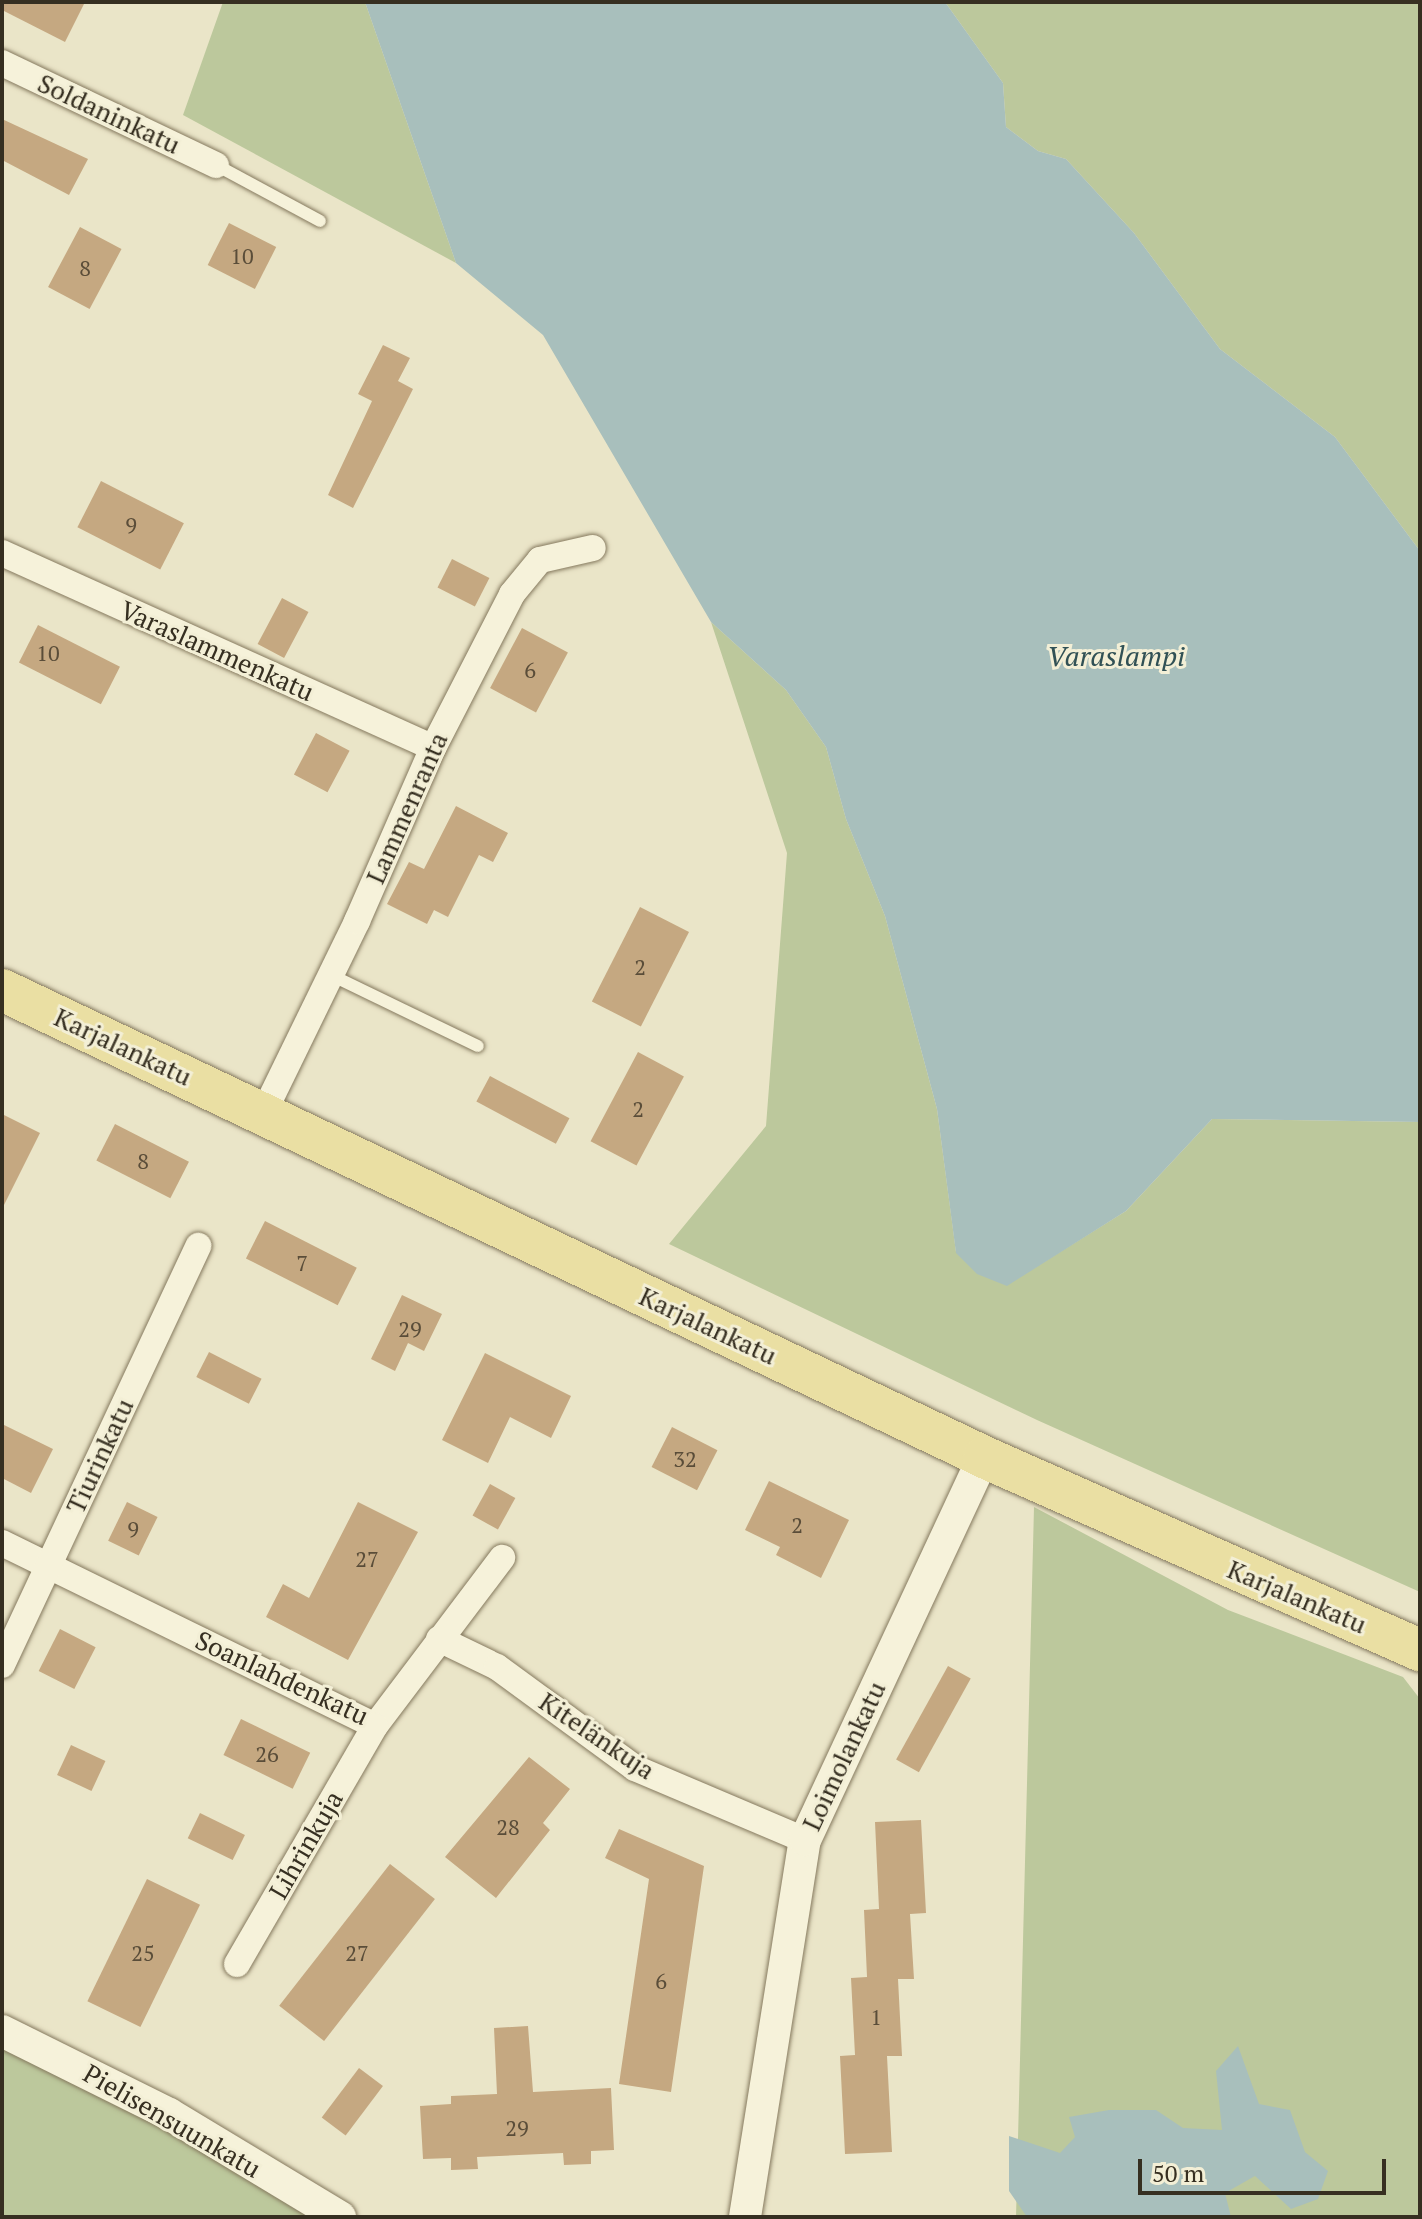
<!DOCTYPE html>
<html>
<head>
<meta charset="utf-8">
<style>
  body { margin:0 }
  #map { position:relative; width:1422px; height:2219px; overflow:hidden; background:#eae5c8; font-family:"PT Serif",serif }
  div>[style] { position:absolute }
  .green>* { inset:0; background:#bcc89c }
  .water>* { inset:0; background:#a8bfbc }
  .building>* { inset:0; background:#c5a881; transform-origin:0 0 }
  .roads { filter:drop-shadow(0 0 2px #85795e) drop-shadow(0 0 2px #85795e) }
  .service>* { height:12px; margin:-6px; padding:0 6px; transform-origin:6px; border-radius:6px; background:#f6f2da }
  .minor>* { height:26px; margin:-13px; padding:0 13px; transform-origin:13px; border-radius:13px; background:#f6f2da }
  .tertiary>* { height:32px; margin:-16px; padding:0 16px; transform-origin:16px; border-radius:16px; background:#f6f2da }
  .primary>* { height:42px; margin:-21px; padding:0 21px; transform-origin:21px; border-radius:21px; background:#eadfa3 }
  span { translate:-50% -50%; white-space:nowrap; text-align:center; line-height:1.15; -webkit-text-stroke:6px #f3efd6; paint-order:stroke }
  .number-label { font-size:22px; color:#5a4d39 }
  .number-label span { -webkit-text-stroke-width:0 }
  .street-label { font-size:26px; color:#362f21 }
  .water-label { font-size:28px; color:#315155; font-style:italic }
  .frame { position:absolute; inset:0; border:4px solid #362f21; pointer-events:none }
  .scale { position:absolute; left:1138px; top:2159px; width:248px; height:36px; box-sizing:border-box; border:4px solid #362f21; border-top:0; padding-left:10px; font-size:24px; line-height:28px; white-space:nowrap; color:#362f21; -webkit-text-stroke:6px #f3efd6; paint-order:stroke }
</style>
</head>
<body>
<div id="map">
  <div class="green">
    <div style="clip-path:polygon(223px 2px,365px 2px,456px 263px,183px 115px)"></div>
    <div style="clip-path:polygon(945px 2px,1420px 2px,1420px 551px,1335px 437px,1220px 349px,1134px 233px,1066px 159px,1038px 151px,1006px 127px,1003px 83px)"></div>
    <div style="clip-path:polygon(711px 622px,786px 690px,826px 747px,846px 819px,885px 916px,937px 1109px,956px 1252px,1007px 1285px,1126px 1211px,1212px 1119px,1420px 1122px,1420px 1592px,1037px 1420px,669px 1244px,766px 1126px,787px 853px)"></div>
    <div style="clip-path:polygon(1034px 1507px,1228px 1610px,1403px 1677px,1420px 1699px,1420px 2217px,1016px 2217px)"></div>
    <div style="clip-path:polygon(2px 2037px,328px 2217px,2px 2217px)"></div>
  </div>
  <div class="water">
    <div style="clip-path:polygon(365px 2px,945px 2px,1003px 83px,1006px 127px,1038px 151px,1066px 159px,1134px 233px,1220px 349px,1335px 437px,1420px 551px,1420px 1122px,1212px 1119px,1126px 1211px,1007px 1286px,977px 1274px,956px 1253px,937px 1109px,885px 916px,846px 819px,826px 747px,786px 690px,711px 622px,543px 335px,456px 263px)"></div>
    <div style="clip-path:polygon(1238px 2046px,1259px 2104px,1290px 2110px,1305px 2152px,1328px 2171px,1318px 2199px,1291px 2209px,1255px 2176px,1225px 2193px,1231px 2217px,1027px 2217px,1009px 2191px,1009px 2136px,1060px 2153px,1075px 2137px,1069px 2117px,1109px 2110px,1156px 2110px,1183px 2128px,1222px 2130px,1216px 2071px)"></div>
  </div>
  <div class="building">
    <div style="clip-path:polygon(2px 2px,85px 2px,65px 42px,2px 10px)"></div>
    <div style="clip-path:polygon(2px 119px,88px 159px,69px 195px,2px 160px)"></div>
    <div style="left:229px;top:223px;width:53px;height:47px;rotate:27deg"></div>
    <div style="left:80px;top:227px;width:47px;height:68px;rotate:28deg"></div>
    <div style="clip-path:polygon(383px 345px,410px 358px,398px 381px,413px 389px,353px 508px,328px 495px,372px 401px,358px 394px)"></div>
    <div style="left:101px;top:481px;width:93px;height:52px;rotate:27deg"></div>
    <div style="left:452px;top:559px;width:42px;height:32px;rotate:27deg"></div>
    <div style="left:282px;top:598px;width:30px;height:52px;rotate:28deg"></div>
    <div style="left:38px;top:625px;width:92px;height:42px;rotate:27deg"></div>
    <div style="left:522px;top:628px;width:52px;height:68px;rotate:28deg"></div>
    <div style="left:316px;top:733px;width:38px;height:47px;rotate:28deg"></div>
    <div style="clip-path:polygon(456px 806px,508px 833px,493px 862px,479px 855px,448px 917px,434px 910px,427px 924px,387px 904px,409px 862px,424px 869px)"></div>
    <div style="left:640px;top:907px;width:55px;height:106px;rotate:27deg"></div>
    <div style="left:638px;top:1052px;width:52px;height:101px;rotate:28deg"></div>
    <div style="left:490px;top:1076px;width:90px;height:29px;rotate:28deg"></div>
    <div style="clip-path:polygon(2px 1114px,40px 1133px,2px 1209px)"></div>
    <div style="left:115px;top:1124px;width:83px;height:41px;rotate:27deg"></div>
    <div style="left:265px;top:1221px;width:103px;height:42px;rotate:27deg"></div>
    <div style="clip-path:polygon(402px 1295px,442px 1314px,424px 1351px,408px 1343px,395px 1371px,371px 1359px)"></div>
    <div style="left:209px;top:1352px;width:59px;height:28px;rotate:27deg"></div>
    <div style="clip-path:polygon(485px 1353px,571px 1396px,551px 1438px,510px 1417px,488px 1463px,442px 1440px)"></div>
    <div style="clip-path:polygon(2px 1424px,53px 1449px,31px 1493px,2px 1478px)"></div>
    <div style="left:672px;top:1427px;width:51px;height:45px;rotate:27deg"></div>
    <div style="clip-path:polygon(769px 1481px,849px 1520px,821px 1578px,776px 1555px,780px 1547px,745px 1530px)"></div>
    <div style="left:490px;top:1484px;width:29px;height:36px;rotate:29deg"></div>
    <div style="left:127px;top:1502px;width:34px;height:43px;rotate:26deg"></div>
    <div style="clip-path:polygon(358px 1502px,418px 1532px,348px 1660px,266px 1617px,283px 1584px,309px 1598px)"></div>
    <div style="left:60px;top:1629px;width:40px;height:47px;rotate:27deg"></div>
    <div style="left:948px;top:1666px;width:26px;height:107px;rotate:29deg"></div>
    <div style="left:241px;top:1719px;width:77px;height:40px;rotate:26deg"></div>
    <div style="left:71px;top:1745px;width:38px;height:33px;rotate:25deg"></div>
    <div style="clip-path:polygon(529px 1757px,570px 1789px,543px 1823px,550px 1830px,496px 1898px,445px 1857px)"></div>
    <div style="left:200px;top:1813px;width:50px;height:28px;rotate:26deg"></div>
    <div style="clip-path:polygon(921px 1820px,926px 1913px,910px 1914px,914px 1979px,898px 1979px,902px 2056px,887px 2056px,892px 2152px,845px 2154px,840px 2056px,855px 2055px,851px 1978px,867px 1977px,864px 1910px,879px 1909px,875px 1822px)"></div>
    <div style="clip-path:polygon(619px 1829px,704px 1866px,671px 2092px,619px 2084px,649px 1879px,605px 1858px)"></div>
    <div style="left:390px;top:1864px;width:57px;height:180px;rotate:38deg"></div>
    <div style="left:147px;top:1879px;width:59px;height:136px;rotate:26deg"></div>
    <div style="clip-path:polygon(528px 2026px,533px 2092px,611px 2088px,614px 2150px,591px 2151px,591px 2164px,564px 2165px,563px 2153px,477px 2157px,478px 2169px,451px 2170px,451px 2158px,423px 2159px,420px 2106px,451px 2104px,451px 2096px,497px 2094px,494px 2028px)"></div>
    <div style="left:359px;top:2068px;width:30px;height:62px;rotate:37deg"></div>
  </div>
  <div class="roads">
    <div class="service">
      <div style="left:216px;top:165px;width:118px;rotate:28.3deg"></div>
      <div style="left:331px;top:975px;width:163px;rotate:25.8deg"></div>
    </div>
    <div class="minor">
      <div style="left:2px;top:63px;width:237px;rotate:25.5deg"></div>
      <div style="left:2px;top:553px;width:473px;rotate:24.3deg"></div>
      <div style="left:263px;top:1114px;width:215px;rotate:-64deg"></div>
      <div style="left:357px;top:921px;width:189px;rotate:-66.3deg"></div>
      <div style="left:433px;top:748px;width:173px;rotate:-62.8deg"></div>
      <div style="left:512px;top:594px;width:44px;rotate:-50.5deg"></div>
      <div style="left:540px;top:560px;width:54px;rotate:-12.8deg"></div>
      <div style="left:2px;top:1543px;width:415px;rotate:26.1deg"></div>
      <div style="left:375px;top:1726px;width:211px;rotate:-52.9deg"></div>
      <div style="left:439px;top:1639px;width:64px;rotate:25.8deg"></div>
      <div style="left:497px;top:1667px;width:171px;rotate:36.2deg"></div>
      <div style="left:635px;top:1768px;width:185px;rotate:23deg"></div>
      <div style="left:2px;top:1665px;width:463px;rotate:-64.9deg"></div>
      <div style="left:237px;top:1964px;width:275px;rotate:-59.9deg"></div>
    </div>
    <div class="tertiary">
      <div style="left:2px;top:2031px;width:186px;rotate:26.4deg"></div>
      <div style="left:169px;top:2114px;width:200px;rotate:31.1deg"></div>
      <div style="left:745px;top:2217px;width:382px;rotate:-81deg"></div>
      <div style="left:805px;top:1840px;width:423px;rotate:-65deg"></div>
    </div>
    <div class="primary">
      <div style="left:2px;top:990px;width:1087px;rotate:25.43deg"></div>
      <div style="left:984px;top:1457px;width:477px;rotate:23.9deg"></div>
    </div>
  </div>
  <div class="number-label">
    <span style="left:242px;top:256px">10</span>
    <span style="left:85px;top:268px">8</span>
    <span style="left:131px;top:525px">9</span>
    <span style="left:48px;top:653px">10</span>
    <span style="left:530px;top:670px">6</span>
    <span style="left:640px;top:967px">2</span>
    <span style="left:638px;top:1109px">2</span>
    <span style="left:143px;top:1161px">8</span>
    <span style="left:302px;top:1263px">7</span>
    <span style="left:410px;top:1329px">29</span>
    <span style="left:685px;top:1459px">32</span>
    <span style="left:797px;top:1525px">2</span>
    <span style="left:133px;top:1529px">9</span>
    <span style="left:367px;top:1559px">27</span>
    <span style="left:267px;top:1754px">26</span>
    <span style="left:508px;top:1827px">28</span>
    <span style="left:143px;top:1953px">25</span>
    <span style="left:357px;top:1953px">27</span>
    <span style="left:661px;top:1981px">6</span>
    <span style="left:876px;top:2017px">1</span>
    <span style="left:517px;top:2128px">29</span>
  </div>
  <div class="street-label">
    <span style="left:109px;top:114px;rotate:25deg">Soldaninkatu</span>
    <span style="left:217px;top:651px;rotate:24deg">Varaslammenkatu</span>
    <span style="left:407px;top:808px;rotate:-66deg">Lammenranta</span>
    <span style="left:123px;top:1047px;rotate:25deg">Karjalankatu</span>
    <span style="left:708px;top:1326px;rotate:25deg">Karjalankatu</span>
    <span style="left:100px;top:1456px;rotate:-65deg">Tiurinkatu</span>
    <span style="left:1297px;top:1597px;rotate:23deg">Karjalankatu</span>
    <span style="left:282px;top:1678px;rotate:25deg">Soanlahdenkatu</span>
    <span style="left:597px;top:1736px;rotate:34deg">Kitelänkuja</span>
    <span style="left:844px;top:1756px;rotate:-65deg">Loimolankatu</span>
    <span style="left:306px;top:1845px;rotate:-60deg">Lihrinkuja</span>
    <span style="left:172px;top:2121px;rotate:30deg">Pielisensuunkatu</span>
  </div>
  <div class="water-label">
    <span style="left:1116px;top:656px">Varaslampi</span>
  </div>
  <div class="frame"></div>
  <div class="scale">50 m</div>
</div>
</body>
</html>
